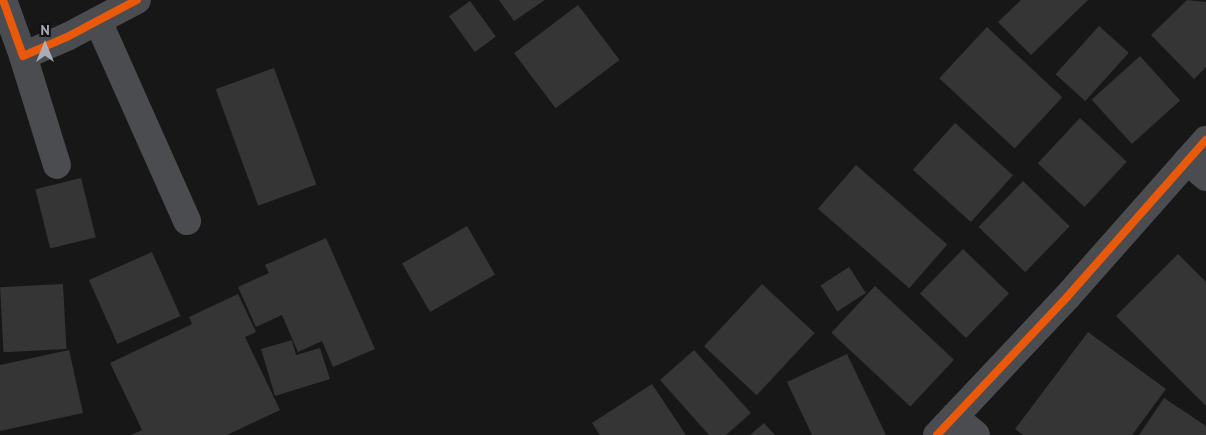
<!DOCTYPE html>
<html>
<head>
<meta charset="utf-8">
<style>
  body { margin:0 }
  #map { position:relative; width:1206px; height:435px; overflow:hidden; background:#171717; font-family:"PT Sans",sans-serif }
  div>[style] { position:absolute }
  .building>* { inset:0; background:#353536; transform-origin:0 0 }
  .minor>* { height:28px; margin:-14px; padding:0 14px; transform-origin:14px; border-radius:14px; background:#4b4c50 }
  .cycleway>* { height:8px; margin:-4px; padding:0 4px; transform-origin:4px; border-radius:4px; background:#e8590c }
  span { translate:-50% -50%; white-space:nowrap; text-align:center; line-height:1.15; -webkit-text-stroke:5px #111113; paint-order:stroke }
  .north { position:absolute; left:20px; top:20px; width:50px; height:50px; -webkit-text-stroke:4px #111113; paint-order:stroke; rotate:0deg; font-size:14px; font-weight:700; line-height:20px; text-align:center; color:#a8adb8 }
  .north::after { content:''; display:block; margin:auto; width:18px; height:22px; background:#a8adb8; clip-path:polygon(50% 0,100% 100%,50% 72%,0 100%) }
</style>
</head>
<body>
<div id="map">
  <div class="building">
    <div style="clip-path:polygon(499px 0,545px 0,514px 21px)"></div>
    <div style="clip-path:polygon(1021px 0,1088px 0,1031px 55px,998px 22px)"></div>
    <div style="clip-path:polygon(1187px 0,1206px 2px,1206px 67px,1194px 79px,1151px 35px)"></div>
    <div style="left:470px;top:1px;width:44px;height:26px;rotate:54deg"></div>
    <div style="left:578px;top:5px;width:69px;height:80px;rotate:53deg"></div>
    <div style="left:1099px;top:26px;width:40px;height:65px;rotate:42deg"></div>
    <div style="left:987px;top:27px;width:103px;height:70px;rotate:43deg"></div>
    <div style="left:1140px;top:56px;width:60px;height:65px;rotate:48deg"></div>
    <div style="left:274px;top:68px;width:124px;height:62px;rotate:70deg"></div>
    <div style="left:1080px;top:118px;width:64px;height:62px;rotate:43deg"></div>
    <div style="left:955px;top:123px;width:78px;height:63px;rotate:42deg"></div>
    <div style="left:856px;top:165px;width:121px;height:58px;rotate:41deg"></div>
    <div style="left:81px;top:178px;width:61px;height:47px;rotate:76deg"></div>
    <div style="left:1023px;top:181px;width:65px;height:64px;rotate:44deg"></div>
    <div style="left:467px;top:226px;width:56px;height:75px;rotate:60deg"></div>
    <div style="clip-path:polygon(326px 238px,375px 349px,333px 367px,322px 341px,298px 352px,282px 315px,256px 327px,238px 287px,269px 273px,265px 265px)"></div>
    <div style="left:963px;top:249px;width:64px;height:62px;rotate:44deg"></div>
    <div style="left:152px;top:252px;width:70px;height:69px;rotate:66deg"></div>
    <div style="clip-path:polygon(1178px 254px,1206px 282px,1206px 406px,1116px 316px)"></div>
    <div style="left:849px;top:267px;width:31px;height:34px;rotate:57deg"></div>
    <div style="left:63px;top:284px;width:65px;height:63px;rotate:87deg"></div>
    <div style="left:762px;top:284px;width:72px;height:85px;rotate:43deg"></div>
    <div style="left:875px;top:286px;width:108px;height:64px;rotate:43deg"></div>
    <div style="clip-path:polygon(238px 294px,256px 332px,245px 337px,280px 410px,227px 435px,131px 435px,142px 430px,110px 363px,192px 324px,189px 317px)"></div>
    <div style="clip-path:polygon(1088px 332px,1166px 389px,1132px 435px,1023px 435px,1015px 429px)"></div>
    <div style="clip-path:polygon(292px 340px,296px 355px,320px 348px,330px 379px,275px 396px,261px 349px)"></div>
    <div style="clip-path:polygon(69px 350px,83px 413px,0 431px,0 365px)"></div>
    <div style="clip-path:polygon(694px 350px,751px 413px,726px 435px,709px 435px,660px 380px)"></div>
    <div style="clip-path:polygon(847px 354px,886px 435px,812px 435px,787px 382px)"></div>
    <div style="clip-path:polygon(652px 384px,686px 435px,600px 435px,592px 423px)"></div>
    <div style="clip-path:polygon(1164px 398px,1206px 426px,1206px 435px,1139px 435px)"></div>
    <div style="clip-path:polygon(764px 423px,775px 435px,750px 435px)"></div>
  </div>
  <div class="minor">
    <div style="left:3px;top:0;width:59px;rotate:70.3deg"></div>
    <div style="left:23px;top:56px;width:48px;rotate:-23.4deg"></div>
    <div style="left:67px;top:37px;width:79px;rotate:-27.9deg"></div>
    <div style="left:98px;top:21px;width:219px;rotate:66deg"></div>
    <div style="left:23px;top:56px;width:114px;rotate:72.7deg"></div>
    <div style="left:1187px;top:161px;width:25px;rotate:40deg"></div>
    <div style="left:954px;top:417px;width:28px;rotate:39deg"></div>
    <div style="left:937px;top:435px;width:190px;rotate:-46.7deg"></div>
    <div style="left:1067px;top:297px;width:210px;rotate:-48.5deg"></div>
  </div>
  <div class="cycleway">
    <div style="left:3px;top:0;width:59px;rotate:70.3deg"></div>
    <div style="left:23px;top:56px;width:48px;rotate:-23.4deg"></div>
    <div style="left:67px;top:37px;width:79px;rotate:-27.9deg"></div>
    <div style="left:937px;top:435px;width:190px;rotate:-46.7deg"></div>
    <div style="left:1067px;top:297px;width:210px;rotate:-48.5deg"></div>
  </div>
  <div class="north">N</div>
</div>
</body>
</html>
